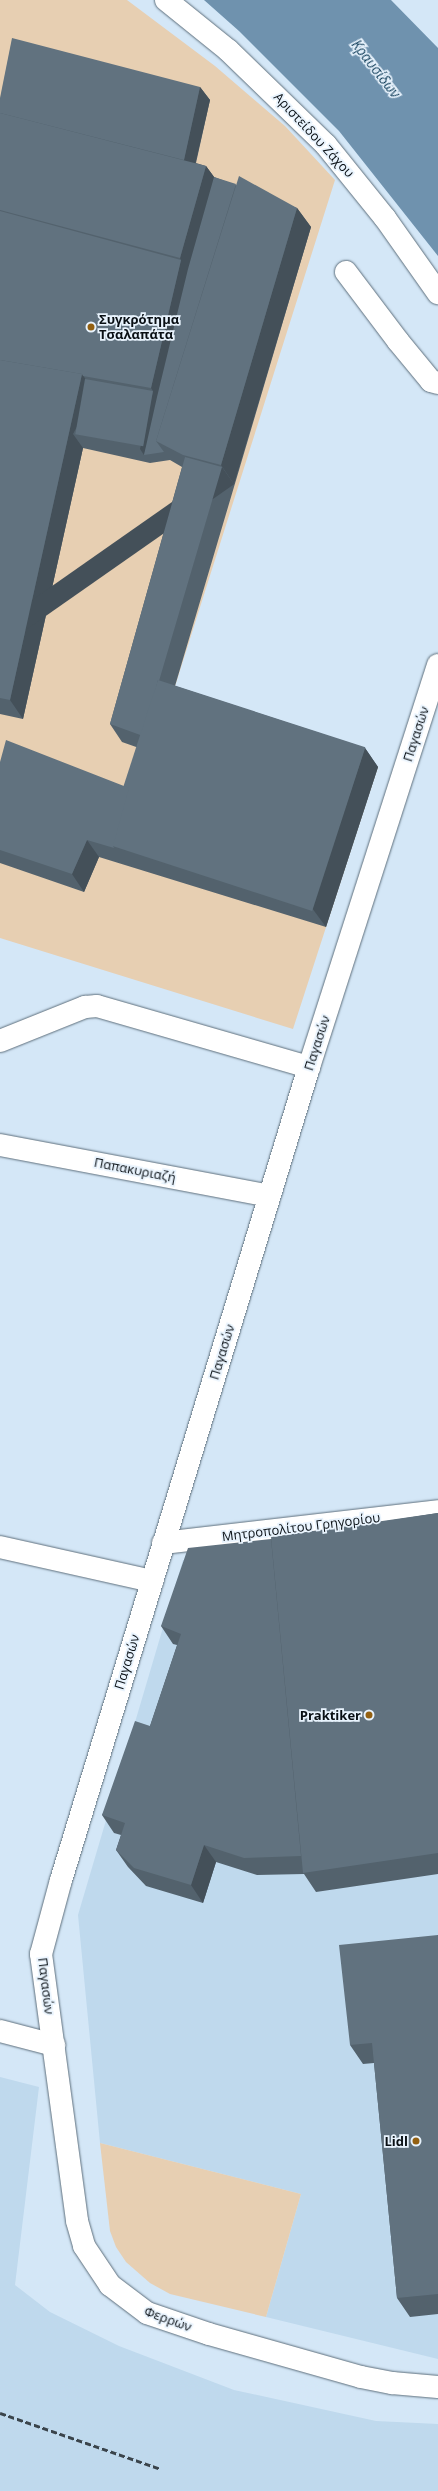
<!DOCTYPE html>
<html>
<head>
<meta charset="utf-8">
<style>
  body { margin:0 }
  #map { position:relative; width:438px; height:2491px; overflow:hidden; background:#d4e7f7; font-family:"Open Sans",sans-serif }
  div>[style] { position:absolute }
  .built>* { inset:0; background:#bfd9ed }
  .green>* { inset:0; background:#e7cfb2 }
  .water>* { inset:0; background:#6f92ae }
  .roads { filter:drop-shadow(0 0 1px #5e6f7c) drop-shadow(0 0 1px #5e6f7c) }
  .minor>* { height:22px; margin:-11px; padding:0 11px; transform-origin:11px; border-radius:11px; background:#fff }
  .rail>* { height:3px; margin-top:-1.5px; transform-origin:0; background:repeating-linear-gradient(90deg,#3a444b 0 6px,transparent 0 9px) }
  .wall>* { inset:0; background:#53626d }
  .shaded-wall>* { inset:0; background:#445059; transform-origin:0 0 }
  .building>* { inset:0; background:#61727f; transform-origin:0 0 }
  .dots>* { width:11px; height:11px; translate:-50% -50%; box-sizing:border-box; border:2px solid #e8f3fd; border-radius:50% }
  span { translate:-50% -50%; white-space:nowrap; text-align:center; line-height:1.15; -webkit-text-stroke:3.5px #e8f3fd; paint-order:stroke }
  .street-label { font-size:13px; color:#090f14 }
  .poi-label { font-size:13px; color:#090f14; font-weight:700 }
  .left { translate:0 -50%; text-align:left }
  .right { translate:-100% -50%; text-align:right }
  .water-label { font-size:14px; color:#0a3855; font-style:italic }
</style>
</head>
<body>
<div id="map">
  <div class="built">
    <div style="clip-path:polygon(438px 1532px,438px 2359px,266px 2317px,301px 2194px,100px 2143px,78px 1915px,183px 1560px)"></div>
    <div style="clip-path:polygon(0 2077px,39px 2087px,15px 2285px,50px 2312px,119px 2346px,234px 2390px,376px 2421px,438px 2424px,438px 2491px,0 2491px)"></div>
  </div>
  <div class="green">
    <div style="clip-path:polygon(0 0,127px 0,215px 66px,285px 126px,335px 180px,171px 699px,378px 767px,293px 1029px,0 938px)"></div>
    <div style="clip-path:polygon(100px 2143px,301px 2194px,266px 2317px,170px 2294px,150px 2283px,126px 2262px,116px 2247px,110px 2231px)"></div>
  </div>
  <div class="water">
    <div style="clip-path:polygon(204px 0,391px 0,438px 48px,438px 256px,339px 131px,239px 31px)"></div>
  </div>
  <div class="roads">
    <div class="minor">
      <div style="left:166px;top:0;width:80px;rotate:38.9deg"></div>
      <div style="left:228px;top:50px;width:136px;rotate:44.1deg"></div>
      <div style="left:326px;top:145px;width:94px;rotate:51.1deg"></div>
      <div style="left:385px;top:218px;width:92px;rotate:54.8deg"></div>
      <div style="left:346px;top:272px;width:86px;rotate:53deg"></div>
      <div style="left:398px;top:341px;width:52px;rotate:50.5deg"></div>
      <div style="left:431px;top:381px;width:7px;rotate:16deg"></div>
      <div style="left:438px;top:665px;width:422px;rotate:107.8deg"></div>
      <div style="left:309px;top:1067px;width:850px;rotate:106.96deg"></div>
      <div style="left:61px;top:1880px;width:77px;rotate:105.1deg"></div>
      <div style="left:41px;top:1954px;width:269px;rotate:82.3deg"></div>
      <div style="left:77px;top:2221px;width:26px;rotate:74deg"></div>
      <div style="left:84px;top:2246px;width:47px;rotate:56.3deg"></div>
      <div style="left:110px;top:2285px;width:46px;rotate:37.1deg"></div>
      <div style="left:147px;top:2313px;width:65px;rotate:18.7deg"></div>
      <div style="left:209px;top:2334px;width:158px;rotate:15.8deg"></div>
      <div style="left:361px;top:2377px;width:32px;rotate:11deg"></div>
      <div style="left:392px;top:2383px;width:46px;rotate:5deg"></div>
      <div style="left:0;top:1041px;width:92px;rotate:-21.8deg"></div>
      <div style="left:85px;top:1007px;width:12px;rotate:-5deg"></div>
      <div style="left:97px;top:1006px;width:221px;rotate:16.1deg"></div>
      <div style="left:0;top:1145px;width:274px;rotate:10.7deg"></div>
      <div style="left:163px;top:1543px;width:277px;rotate:-6.6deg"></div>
      <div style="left:0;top:1547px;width:156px;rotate:12.6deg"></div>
      <div style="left:0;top:2031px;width:56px;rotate:14.5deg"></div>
    </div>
  </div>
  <div class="rail">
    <div style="left:0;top:2413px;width:170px;rotate:19.2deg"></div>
  </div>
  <div class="wall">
    <div style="clip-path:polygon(200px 87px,210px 100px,196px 163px,206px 166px,214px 177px,297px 208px,311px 227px,175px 686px,365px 748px,378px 767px,326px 927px,99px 857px,84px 892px,0 863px,0 762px,129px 788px,139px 748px,122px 742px,110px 724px,182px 467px,170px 460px,150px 463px,83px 448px,23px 719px,0 714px,0 98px)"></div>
    <div style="clip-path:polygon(438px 1513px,438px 1874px,316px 1892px,304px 1874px,257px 1875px,216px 1862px,203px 1903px,146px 1886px,128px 1867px,116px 1850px,121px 1835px,114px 1833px,102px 1815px,150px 1726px,177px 1645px,173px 1644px,161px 1626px,271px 1539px)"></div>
    <div style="clip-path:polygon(438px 1935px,438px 2314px,410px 2317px,397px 2298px,374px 2063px,363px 2064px,350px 2045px)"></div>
  </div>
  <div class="shaded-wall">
    <div style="clip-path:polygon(200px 87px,210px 100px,192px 178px,183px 164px)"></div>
    <div style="clip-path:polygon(206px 166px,220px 185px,144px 455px,140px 449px,153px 391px,151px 388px,181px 260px,180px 258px)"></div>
    <div style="clip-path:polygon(297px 208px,311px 227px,234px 484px,221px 465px)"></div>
    <div style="clip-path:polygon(82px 374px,95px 393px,73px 434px,83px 448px,23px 719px,10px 700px)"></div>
    <div style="left:222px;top:467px;width:21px;height:280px;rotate:55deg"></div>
    <div style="clip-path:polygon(365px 748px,378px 767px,326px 927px,312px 908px)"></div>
    <div style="clip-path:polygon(87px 840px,99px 857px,84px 892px,72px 874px)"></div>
    <div style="clip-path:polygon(204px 1845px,216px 1862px,203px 1903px,191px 1885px)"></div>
  </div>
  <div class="building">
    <div style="clip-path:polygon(12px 38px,200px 87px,184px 160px,0 113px,0 98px)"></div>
    <div style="clip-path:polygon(0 113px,206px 166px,180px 258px,0 210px)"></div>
    <div style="clip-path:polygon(239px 176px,297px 208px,221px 465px,183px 455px,156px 441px)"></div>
    <div style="clip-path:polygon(214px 177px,236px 184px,156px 441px,164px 452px,144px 455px,157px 397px,188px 269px)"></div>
    <div style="clip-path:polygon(0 211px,181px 260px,151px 388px,83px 376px,82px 374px,0 360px)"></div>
    <div style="clip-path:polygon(0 360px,82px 374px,10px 700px,0 698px)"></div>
    <div style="left:85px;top:379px;width:69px;height:56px;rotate:10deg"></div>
    <div style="clip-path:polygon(185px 457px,222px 467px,159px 681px,158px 680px,143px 736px,110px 724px)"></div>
    <div style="left:158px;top:680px;width:218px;height:172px;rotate:18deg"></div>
    <div style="clip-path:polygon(6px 740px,129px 788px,113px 846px,114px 848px,87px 840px,72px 874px,0 850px,0 762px)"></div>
    <div style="clip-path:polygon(438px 1513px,438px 1853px,303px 1873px,271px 1537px)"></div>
    <div style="clip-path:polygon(271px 1539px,301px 1856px,244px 1858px,204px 1845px,191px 1885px,134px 1868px,116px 1850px,125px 1823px,102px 1815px,135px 1721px,150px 1726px,181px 1634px,161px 1626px,188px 1548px)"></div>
    <div style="clip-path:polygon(438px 1935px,438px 2294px,397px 2298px,372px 2043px,350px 2045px,339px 1945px)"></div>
  </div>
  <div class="dots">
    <div style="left:91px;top:327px;background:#936011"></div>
    <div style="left:369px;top:1715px;background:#936011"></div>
    <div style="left:416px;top:2141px;background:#936011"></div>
  </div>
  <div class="street-label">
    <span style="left:314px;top:135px;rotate:47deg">Αριστείδου Ζάχου</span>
    <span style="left:416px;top:734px;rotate:-72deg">Παγασών</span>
    <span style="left:317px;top:1043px;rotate:-72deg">Παγασών</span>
    <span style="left:135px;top:1170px;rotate:11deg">Παπακυριαζή</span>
    <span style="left:222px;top:1352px;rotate:-73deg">Παγασών</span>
    <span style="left:301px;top:1527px;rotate:-7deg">Μητροπολίτου Γρηγορίου</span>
    <span style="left:127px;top:1662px;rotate:-73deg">Παγασών</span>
    <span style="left:46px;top:1986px;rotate:83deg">Παγασών</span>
    <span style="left:168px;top:2319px;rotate:20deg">Φερρών</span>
  </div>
  <div class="poi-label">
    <span class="left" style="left:99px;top:327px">Συγκρότημα<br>Τσαλαπάτα</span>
    <span class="right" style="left:361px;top:1715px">Praktiker</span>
    <span class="right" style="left:408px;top:2141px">Lidl</span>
  </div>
  <div class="water-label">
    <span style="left:376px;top:69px;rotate:52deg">Κραυσίδων</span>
  </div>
</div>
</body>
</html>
